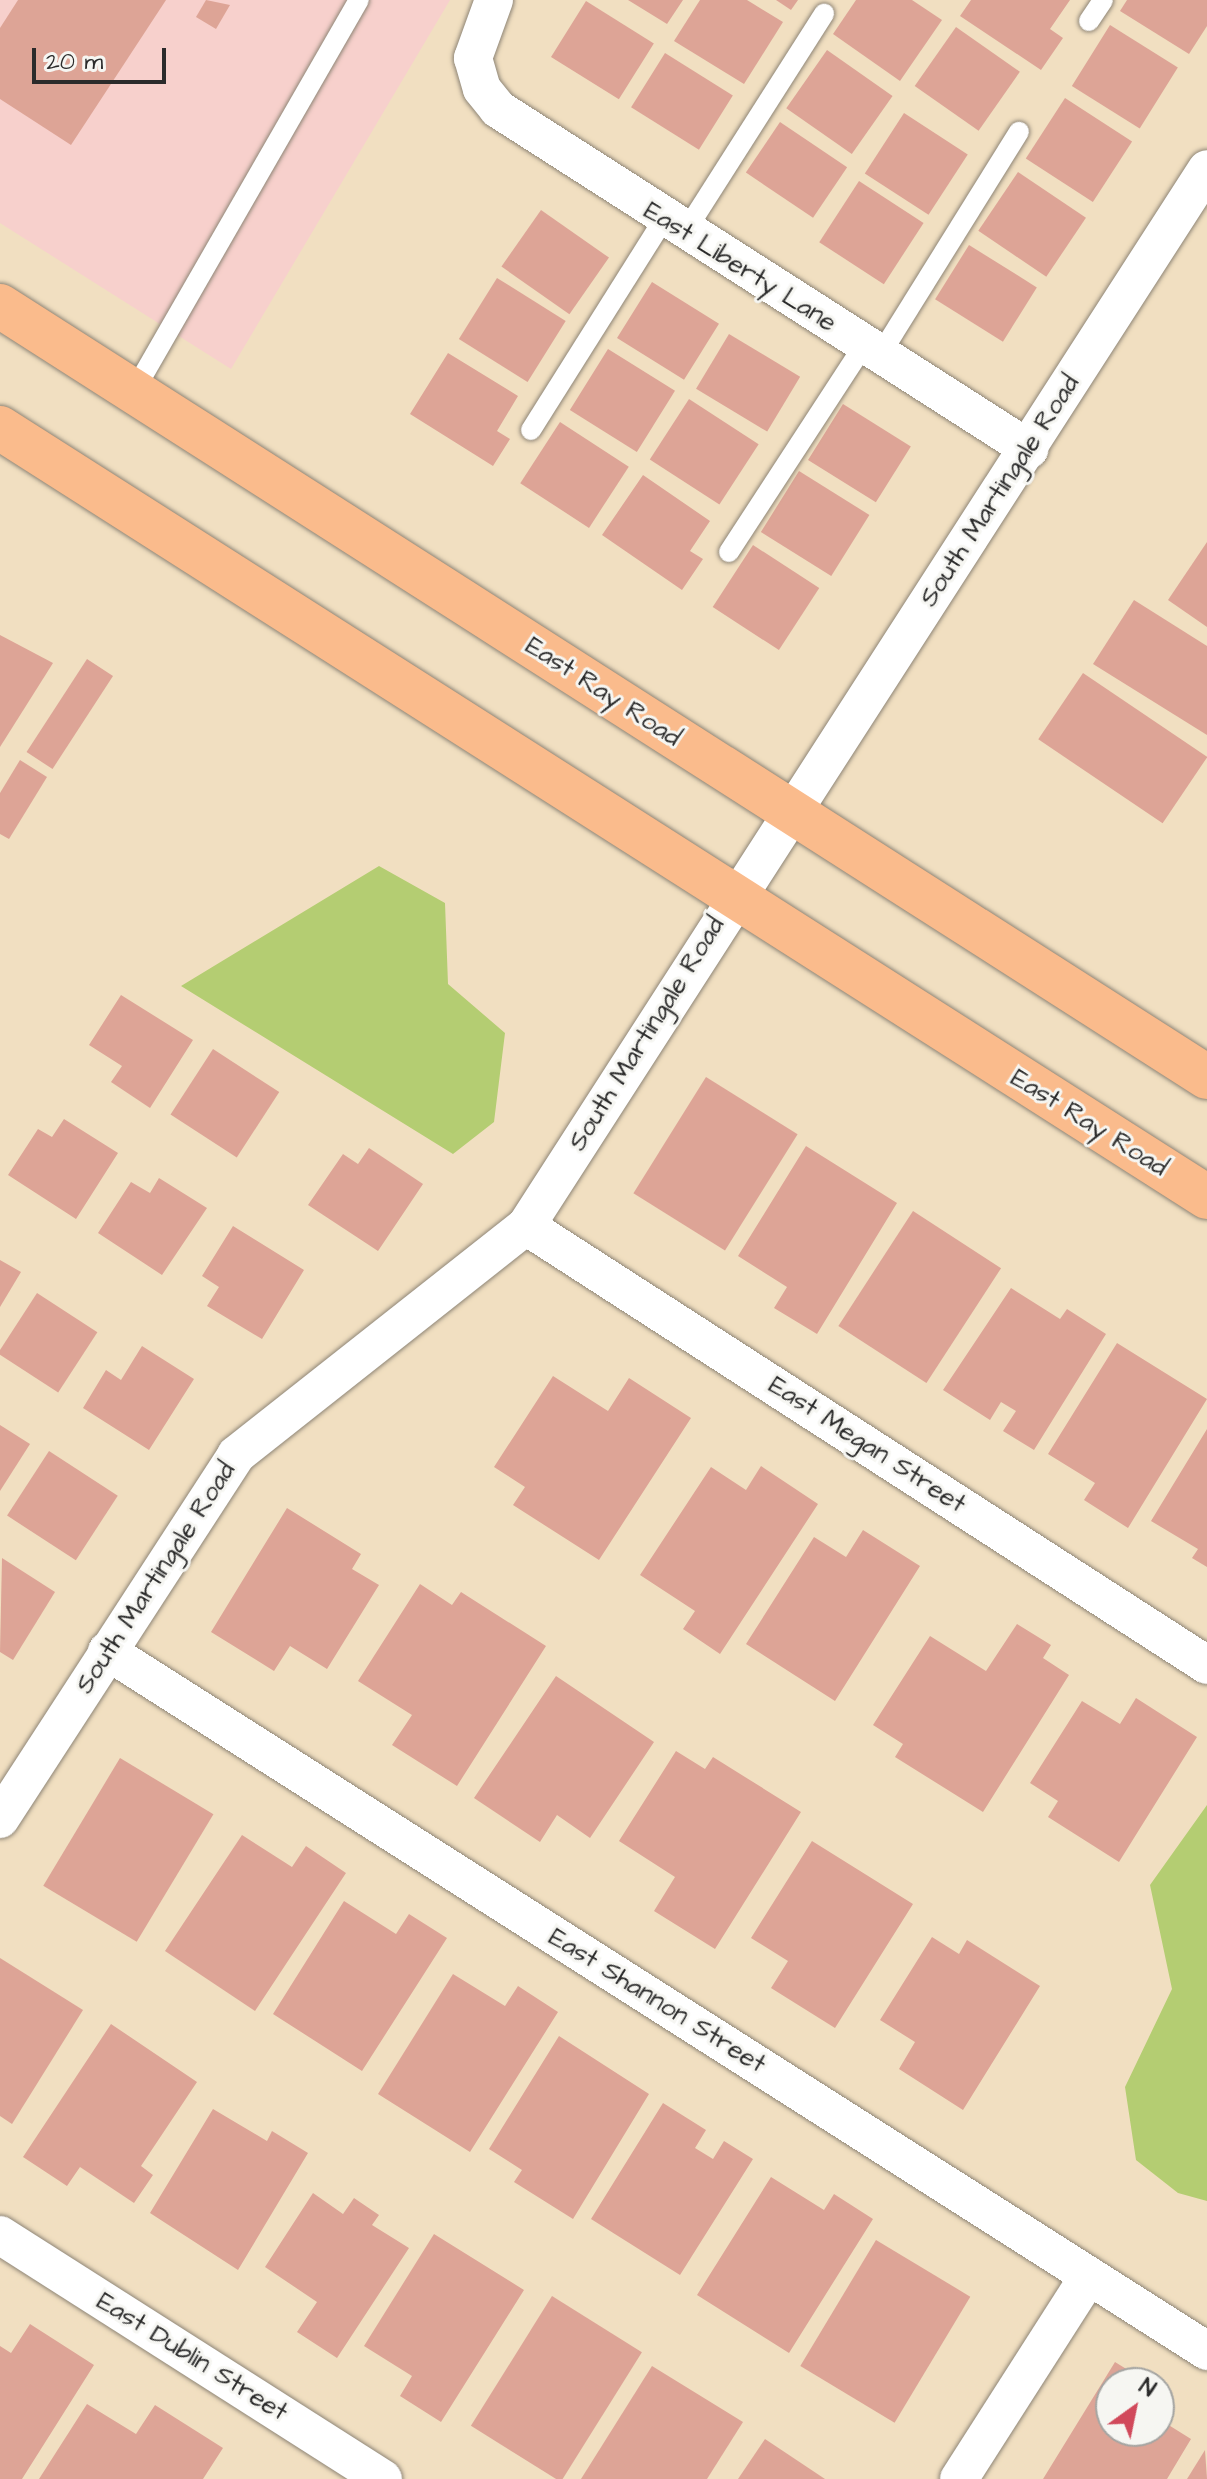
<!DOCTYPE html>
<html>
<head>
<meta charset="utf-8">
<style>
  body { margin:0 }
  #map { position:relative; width:1207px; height:2479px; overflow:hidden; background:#f1dfc1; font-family:"Architects Daughter",sans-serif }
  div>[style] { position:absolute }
  .built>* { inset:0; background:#f7d0cc }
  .green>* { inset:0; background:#b4cd72 }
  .building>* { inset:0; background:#dda496; transform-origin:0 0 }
  .roads { filter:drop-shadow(0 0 2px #8e8576) drop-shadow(0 0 2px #8e8576) }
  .service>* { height:20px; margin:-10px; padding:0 10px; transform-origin:10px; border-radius:10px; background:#fff }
  .minor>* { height:38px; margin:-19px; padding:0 19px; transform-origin:19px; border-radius:19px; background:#fff }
  .primary>* { height:44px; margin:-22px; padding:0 22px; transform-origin:22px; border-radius:22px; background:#fabb8c }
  span { translate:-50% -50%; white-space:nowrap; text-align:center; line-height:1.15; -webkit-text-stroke:6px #f6f6f2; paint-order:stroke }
  .street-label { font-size:26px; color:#2b2b2b }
  .north { position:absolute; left:1095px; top:2367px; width:80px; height:80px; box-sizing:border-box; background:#f6f6f2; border:2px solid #a5a5a2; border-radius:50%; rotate:33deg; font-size:22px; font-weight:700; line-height:32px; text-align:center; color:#2b2b2b }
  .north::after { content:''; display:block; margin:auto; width:28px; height:36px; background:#d1495b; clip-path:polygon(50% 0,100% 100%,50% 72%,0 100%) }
  .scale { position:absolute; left:32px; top:48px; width:134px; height:36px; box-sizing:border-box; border:4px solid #2b2b2b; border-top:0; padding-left:10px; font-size:24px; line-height:28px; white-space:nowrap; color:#2b2b2b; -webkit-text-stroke:6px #f6f6f2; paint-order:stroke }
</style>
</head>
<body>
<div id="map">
  <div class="built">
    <div style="clip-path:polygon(0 0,450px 0,231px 369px,0 223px)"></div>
  </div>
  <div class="green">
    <div style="clip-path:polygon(379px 866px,445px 903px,448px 984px,505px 1033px,494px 1122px,453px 1154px,181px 986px)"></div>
    <div style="clip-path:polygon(1207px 1805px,1207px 2201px,1178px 2193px,1136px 2160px,1125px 2087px,1172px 1989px,1150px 1885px)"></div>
  </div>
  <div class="building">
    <div style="clip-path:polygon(18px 0,166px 0,71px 145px,0 99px,0 28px)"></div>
    <div style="clip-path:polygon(206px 0,230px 5px,216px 29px,196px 17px)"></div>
    <div style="clip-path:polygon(628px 0,683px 0,667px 24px)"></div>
    <div style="clip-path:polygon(700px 0,747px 0,783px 22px,744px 84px,674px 41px)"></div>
    <div style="clip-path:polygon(776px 0,798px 0,791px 10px)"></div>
    <div style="clip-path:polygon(856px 0,912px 0,942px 20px,900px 81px,833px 34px)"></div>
    <div style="clip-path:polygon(971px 0,1070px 0,1050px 29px,1063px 38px,1041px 70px,960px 16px)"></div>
    <div style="clip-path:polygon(1127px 0,1207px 0,1207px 26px,1189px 54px,1120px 11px)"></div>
    <div style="left:586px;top:1px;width:80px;height:66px;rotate:32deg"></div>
    <div style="left:1110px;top:25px;width:80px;height:72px;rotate:32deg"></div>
    <div style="left:956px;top:27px;width:78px;height:72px;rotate:35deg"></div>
    <div style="left:827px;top:50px;width:80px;height:71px;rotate:35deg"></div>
    <div style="left:665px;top:53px;width:80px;height:64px;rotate:32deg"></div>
    <div style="left:1065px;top:98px;width:80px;height:72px;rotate:33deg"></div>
    <div style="left:904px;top:113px;width:76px;height:72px;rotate:33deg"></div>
    <div style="left:780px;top:122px;width:81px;height:61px;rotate:34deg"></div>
    <div style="left:1018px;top:172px;width:82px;height:71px;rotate:34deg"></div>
    <div style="left:859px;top:181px;width:77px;height:73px;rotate:33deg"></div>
    <div style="left:541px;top:210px;width:83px;height:69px;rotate:35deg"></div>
    <div style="left:969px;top:245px;width:80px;height:64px;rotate:32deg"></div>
    <div style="left:497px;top:278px;width:81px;height:72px;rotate:32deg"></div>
    <div style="left:652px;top:282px;width:79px;height:66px;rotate:32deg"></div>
    <div style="left:729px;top:334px;width:83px;height:64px;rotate:31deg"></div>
    <div style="left:608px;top:349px;width:79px;height:72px;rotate:32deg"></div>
    <div style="clip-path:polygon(448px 353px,518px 396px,497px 431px,510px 439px,493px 466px,410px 414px)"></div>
    <div style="left:689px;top:399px;width:83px;height:72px;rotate:33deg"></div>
    <div style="left:843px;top:404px;width:80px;height:66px;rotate:32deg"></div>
    <div style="left:560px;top:422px;width:82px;height:73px;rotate:33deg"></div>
    <div style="left:799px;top:471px;width:83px;height:72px;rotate:32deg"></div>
    <div style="clip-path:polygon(643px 475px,710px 521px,690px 551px,703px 559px,682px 590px,602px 535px)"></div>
    <div style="clip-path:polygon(1207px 542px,1207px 627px,1168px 600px)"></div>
    <div style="left:753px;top:545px;width:79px;height:74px;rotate:33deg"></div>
    <div style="clip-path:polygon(1134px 600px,1207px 646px,1207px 735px,1093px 664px)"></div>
    <div style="clip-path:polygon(0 635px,53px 663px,0 747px)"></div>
    <div style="left:87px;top:659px;width:31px;height:111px;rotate:33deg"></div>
    <div style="left:1083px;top:673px;width:150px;height:80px;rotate:34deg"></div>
    <div style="clip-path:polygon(20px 760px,47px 777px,9px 839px,0 834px,0 793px)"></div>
    <div style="clip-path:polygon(121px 995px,193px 1040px,150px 1108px,111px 1082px,122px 1066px,89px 1045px)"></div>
    <div style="left:213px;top:1049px;width:79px;height:78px;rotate:33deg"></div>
    <div style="left:706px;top:1077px;width:108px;height:137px;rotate:32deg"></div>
    <div style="clip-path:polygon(64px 1119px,118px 1153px,76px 1219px,8px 1175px,38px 1129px,52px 1137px)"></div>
    <div style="clip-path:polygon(806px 1146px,897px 1203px,817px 1334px,774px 1308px,787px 1287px,738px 1256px)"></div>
    <div style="clip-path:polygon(369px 1148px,423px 1184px,378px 1251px,308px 1205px,343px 1154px,358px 1164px)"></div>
    <div style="clip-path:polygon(159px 1178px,207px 1208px,162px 1275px,98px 1233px,131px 1182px,150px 1193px)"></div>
    <div style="left:913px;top:1211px;width:105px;height:137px;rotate:33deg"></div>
    <div style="clip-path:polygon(233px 1226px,304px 1270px,262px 1339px,207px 1306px,219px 1287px,202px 1276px)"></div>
    <div style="clip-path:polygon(0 1260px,21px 1272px,0 1307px)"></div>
    <div style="clip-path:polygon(1011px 1288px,1060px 1319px,1067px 1309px,1106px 1334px,1034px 1450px,1003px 1431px,1016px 1411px,1001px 1402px,990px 1420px,943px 1390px)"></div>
    <div style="left:37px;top:1293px;width:72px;height:72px;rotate:33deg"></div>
    <div style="clip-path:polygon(1117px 1343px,1207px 1399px,1128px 1528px,1084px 1500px,1095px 1483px,1048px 1454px)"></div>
    <div style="clip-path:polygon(142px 1346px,194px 1379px,149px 1450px,83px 1408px,106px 1370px,121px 1380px)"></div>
    <div style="clip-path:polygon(553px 1376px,608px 1411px,629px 1378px,691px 1418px,599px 1560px,513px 1505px,525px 1487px,494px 1467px)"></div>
    <div style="clip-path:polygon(0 1425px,30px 1444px,0 1491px)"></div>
    <div style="clip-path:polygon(1207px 1429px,1207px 1567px,1192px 1558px,1198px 1549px,1151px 1521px)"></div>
    <div style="left:49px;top:1451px;width:82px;height:77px;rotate:33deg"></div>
    <div style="clip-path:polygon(761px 1466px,818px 1504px,720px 1654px,683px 1629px,695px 1611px,640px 1575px,711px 1467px,746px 1490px)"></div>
    <div style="clip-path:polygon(287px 1508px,361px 1554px,352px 1569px,379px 1585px,327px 1669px,290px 1646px,274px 1671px,211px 1632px)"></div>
    <div style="clip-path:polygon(863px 1530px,920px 1566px,835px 1701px,746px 1644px,814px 1537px,846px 1557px)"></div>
    <div style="clip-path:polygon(2px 1558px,55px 1592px,13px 1660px,0 1652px)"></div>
    <div style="clip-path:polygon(420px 1584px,452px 1605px,461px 1592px,546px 1646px,457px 1786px,392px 1745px,412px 1715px,358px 1681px)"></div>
    <div style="clip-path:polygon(1017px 1624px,1051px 1645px,1043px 1658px,1069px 1675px,983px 1812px,895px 1757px,903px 1744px,873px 1725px,930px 1636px,986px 1671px)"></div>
    <div style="clip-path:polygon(556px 1676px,654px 1742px,590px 1838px,557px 1815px,540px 1842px,474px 1798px)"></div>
    <div style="clip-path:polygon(1136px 1698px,1197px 1737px,1119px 1862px,1048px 1817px,1058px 1801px,1030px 1783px,1082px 1701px,1120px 1724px)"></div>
    <div style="clip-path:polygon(676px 1751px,705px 1769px,713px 1757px,801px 1812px,715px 1949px,654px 1911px,675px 1877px,619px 1841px)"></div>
    <div style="left:120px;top:1758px;width:109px;height:149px;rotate:31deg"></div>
    <div style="clip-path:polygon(242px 1835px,292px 1867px,306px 1846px,346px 1873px,255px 2011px,165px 1951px)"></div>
    <div style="clip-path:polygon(812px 1841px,913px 1904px,835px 2028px,771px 1988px,788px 1961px,751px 1938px)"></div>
    <div style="clip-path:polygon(344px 1901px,396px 1934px,409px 1914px,447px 1938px,362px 2071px,273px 2014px)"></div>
    <div style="clip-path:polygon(932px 1937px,959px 1954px,967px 1940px,1040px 1986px,963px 2110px,899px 2069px,915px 2042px,880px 2020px)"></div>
    <div style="clip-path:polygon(0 1958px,83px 2010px,12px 2124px,0 2116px)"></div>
    <div style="clip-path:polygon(453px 1974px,505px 2006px,518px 1986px,558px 2012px,470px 2152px,378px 2094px)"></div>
    <div style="clip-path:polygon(111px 2024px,197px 2082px,141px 2166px,153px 2175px,134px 2203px,80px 2167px,67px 2186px,23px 2157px)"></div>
    <div style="clip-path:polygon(559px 2036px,649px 2094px,573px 2219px,514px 2182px,522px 2170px,489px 2149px)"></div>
    <div style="clip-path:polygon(663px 2103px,706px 2130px,695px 2148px,713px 2159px,724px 2141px,753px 2159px,680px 2275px,591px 2219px)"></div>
    <div style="clip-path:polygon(213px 2109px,267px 2141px,272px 2131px,308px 2153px,238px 2270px,150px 2213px)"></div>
    <div style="clip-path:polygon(771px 2177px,824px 2210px,834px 2194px,873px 2219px,789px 2353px,697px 2295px)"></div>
    <div style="clip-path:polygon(313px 2193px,343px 2214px,354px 2198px,379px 2215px,372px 2225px,409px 2248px,337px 2358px,297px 2332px,317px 2302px,265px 2267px)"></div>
    <div style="clip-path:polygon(434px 2234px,524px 2290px,441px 2422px,400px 2396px,412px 2376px,364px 2346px)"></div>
    <div style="left:876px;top:2240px;width:110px;height:147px;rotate:31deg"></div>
    <div style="left:552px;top:2296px;width:106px;height:153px;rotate:32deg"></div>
    <div style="clip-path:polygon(30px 2324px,94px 2365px,22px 2479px,0 2479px,0 2346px,11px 2353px)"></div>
    <div style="clip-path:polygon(1115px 2362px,1149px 2383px,1111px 2383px,1111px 2431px,1159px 2431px,1159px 2419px,1191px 2439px,1167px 2479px,1043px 2479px)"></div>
    <div style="clip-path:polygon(652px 2366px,743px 2422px,707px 2479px,581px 2479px)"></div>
    <div style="clip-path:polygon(87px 2404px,136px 2434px,155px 2405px,223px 2448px,203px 2479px,39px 2479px)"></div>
    <div style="clip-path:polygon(765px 2439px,825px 2479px,738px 2479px)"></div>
    <div style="clip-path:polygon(1205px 2450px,1207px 2479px,1187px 2479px)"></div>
  </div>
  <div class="roads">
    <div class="service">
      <div style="left:1089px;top:21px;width:25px;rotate:-56deg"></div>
      <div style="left:685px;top:232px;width:259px;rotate:-57.5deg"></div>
      <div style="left:880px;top:355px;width:263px;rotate:-58.1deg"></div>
      <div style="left:134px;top:391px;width:451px;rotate:-60.1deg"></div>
      <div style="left:531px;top:430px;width:249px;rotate:-57.8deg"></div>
      <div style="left:729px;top:552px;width:247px;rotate:-56.9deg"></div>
    </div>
    <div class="minor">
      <div style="left:494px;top:0;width:62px;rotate:109.9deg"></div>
      <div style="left:473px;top:58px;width:32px;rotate:74deg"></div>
      <div style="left:482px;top:89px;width:26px;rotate:51deg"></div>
      <div style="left:498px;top:109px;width:631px;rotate:32.63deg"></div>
      <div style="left:526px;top:1226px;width:810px;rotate:32.81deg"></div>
      <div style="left:107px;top:1651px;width:1304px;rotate:32.47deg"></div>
      <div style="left:0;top:1819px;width:434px;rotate:-57deg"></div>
      <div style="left:236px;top:1455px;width:370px;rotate:-38.3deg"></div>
      <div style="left:526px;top:1226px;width:1257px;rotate:-57.21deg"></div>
      <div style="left:0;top:2235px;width:454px;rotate:32.5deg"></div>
      <div style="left:959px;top:2479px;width:241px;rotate:-57.4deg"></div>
    </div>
    <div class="primary">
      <div style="left:0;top:306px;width:1432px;rotate:32.57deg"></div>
      <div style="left:0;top:428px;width:1431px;rotate:32.5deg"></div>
    </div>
  </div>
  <div class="street-label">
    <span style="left:740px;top:267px;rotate:32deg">East Liberty Lane</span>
    <span style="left:1000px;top:491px;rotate:-57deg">South Martingale Road</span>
    <span style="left:603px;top:692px;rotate:33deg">East Ray Road</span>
    <span style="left:647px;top:1034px;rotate:-58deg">South Martingale Road</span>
    <span style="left:1089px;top:1123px;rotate:32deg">East Ray Road</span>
    <span style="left:867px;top:1445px;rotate:33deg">East Megan Street</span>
    <span style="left:156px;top:1578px;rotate:-57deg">South Martingale Road</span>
    <span style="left:657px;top:2001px;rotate:32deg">East Shannon Street</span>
    <span style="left:192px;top:2357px;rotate:32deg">East Dublin Street</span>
  </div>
  <div class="north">N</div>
  <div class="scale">20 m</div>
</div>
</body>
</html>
